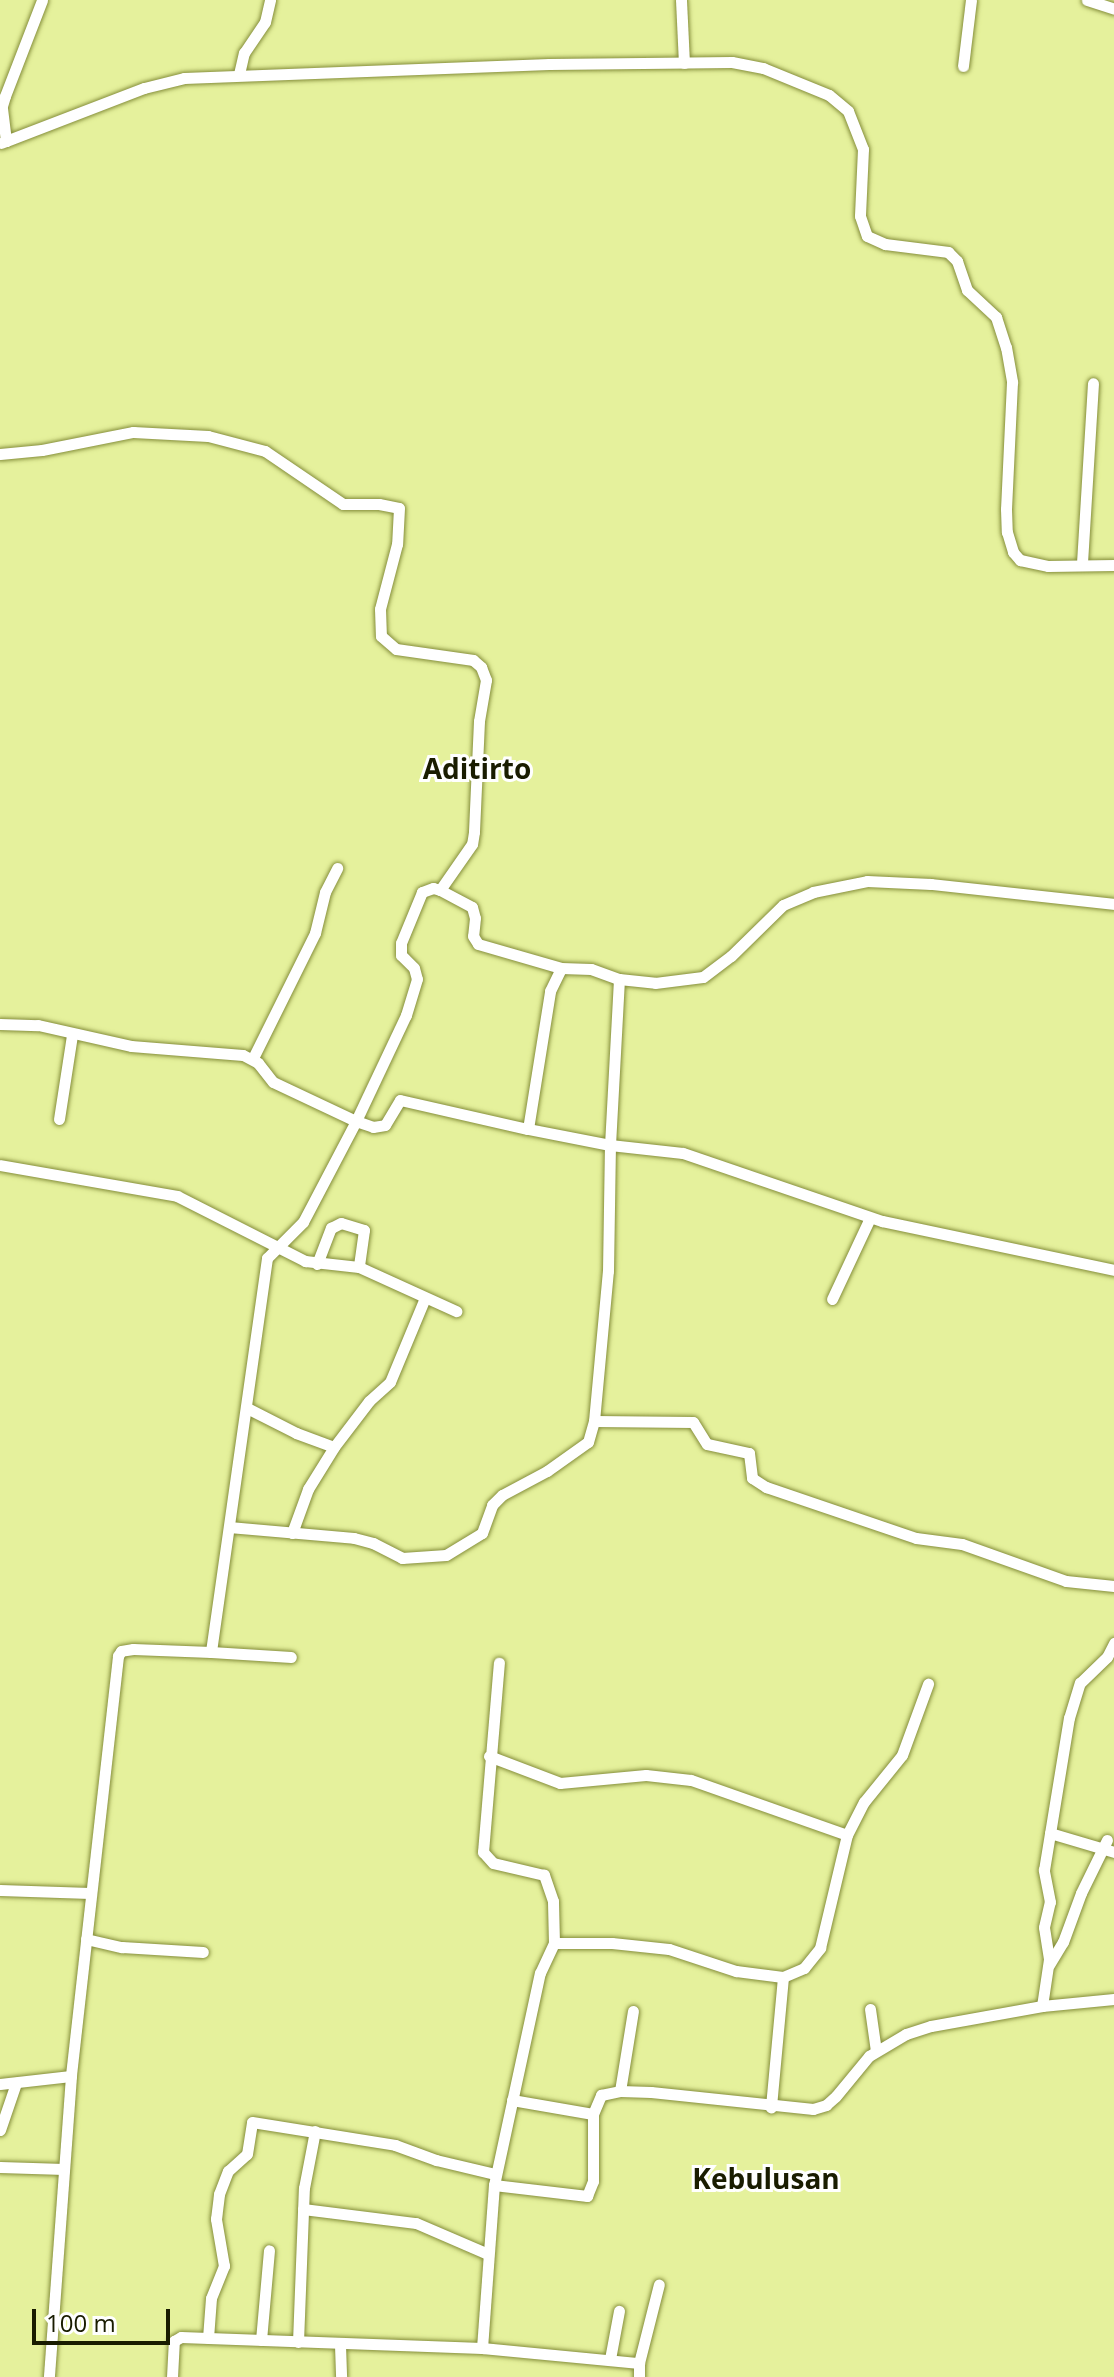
<!DOCTYPE html>
<html>
<head>
<meta charset="utf-8">
<style>
  body { margin:0 }
  #map { position:relative; width:1114px; height:2377px; overflow:hidden; background:#e5f19c; font-family:"Open Sans",sans-serif }
  div>[style] { position:absolute }
  .roads { filter:drop-shadow(0 0 2px #858e3b) drop-shadow(0 0 2px #858e3b) }
  .minor>* { height:11px; margin:-5.5px; padding:0 5.5px; transform-origin:5.5px; border-radius:5.5px; background:#fff }
  span { translate:-50% -50%; white-space:nowrap; text-align:center; line-height:1.15; -webkit-text-stroke:6px #fff; paint-order:stroke }
  .quarter-label { font-size:28px; color:#191c00; font-weight:700 }
  .scale { position:absolute; left:32px; top:2309px; width:138px; height:36px; box-sizing:border-box; border:4px solid #191c00; border-top:0; padding-left:10px; font-size:24px; line-height:28px; white-space:nowrap; color:#191c00; -webkit-text-stroke:6px #fff; paint-order:stroke }
</style>
</head>
<body>
<div id="map">
  <div class="roads">
    <div class="minor">
      <div style="left:681px;top:0;width:63px;rotate:87.3deg"></div>
      <div style="left:1087px;top:0;width:28px;rotate:18deg"></div>
      <div style="left:963px;top:66px;width:66px;rotate:-83.1deg"></div>
      <div style="left:239px;top:74px;width:22px;rotate:-77deg"></div>
      <div style="left:244px;top:53px;width:37px;rotate:-56deg"></div>
      <div style="left:265px;top:22px;width:23px;rotate:-77deg"></div>
      <div style="left:6px;top:141px;width:148px;rotate:-21deg"></div>
      <div style="left:144px;top:88px;width:41px;rotate:-14deg"></div>
      <div style="left:184px;top:78px;width:365px;rotate:-2.2deg"></div>
      <div style="left:549px;top:64px;width:183px;rotate:-0.6deg"></div>
      <div style="left:732px;top:62px;width:32px;rotate:11deg"></div>
      <div style="left:763px;top:68px;width:71px;rotate:22.2deg"></div>
      <div style="left:829px;top:95px;width:25px;rotate:40deg"></div>
      <div style="left:848px;top:111px;width:41px;rotate:68.5deg"></div>
      <div style="left:863px;top:149px;width:67px;rotate:92.6deg"></div>
      <div style="left:860px;top:216px;width:21px;rotate:71deg"></div>
      <div style="left:867px;top:236px;width:20px;rotate:24deg"></div>
      <div style="left:885px;top:244px;width:64px;rotate:7.2deg"></div>
      <div style="left:948px;top:252px;width:13px;rotate:45deg"></div>
      <div style="left:957px;top:261px;width:31px;rotate:71deg"></div>
      <div style="left:967px;top:290px;width:40px;rotate:43deg"></div>
      <div style="left:996px;top:317px;width:32px;rotate:72deg"></div>
      <div style="left:1006px;top:347px;width:36px;rotate:80deg"></div>
      <div style="left:1012px;top:382px;width:127px;rotate:92.7deg"></div>
      <div style="left:1006px;top:509px;width:23px;rotate:88deg"></div>
      <div style="left:1007px;top:532px;width:21px;rotate:73deg"></div>
      <div style="left:1013px;top:552px;width:11px;rotate:49deg"></div>
      <div style="left:1020px;top:560px;width:29px;rotate:12deg"></div>
      <div style="left:1048px;top:566px;width:66px;rotate:-0.9deg"></div>
      <div style="left:1px;top:143px;width:5px;rotate:-22deg"></div>
      <div style="left:6px;top:141px;width:35px;rotate:-97deg"></div>
      <div style="left:2px;top:106px;width:10px;rotate:-73deg"></div>
      <div style="left:5px;top:96px;width:103px;rotate:-68.9deg"></div>
      <div style="left:0;top:454px;width:42px;rotate:-5.4deg"></div>
      <div style="left:42px;top:450px;width:93px;rotate:-11.2deg"></div>
      <div style="left:133px;top:432px;width:75px;rotate:3.1deg"></div>
      <div style="left:208px;top:436px;width:59px;rotate:14.7deg"></div>
      <div style="left:265px;top:451px;width:94px;rotate:34.2deg"></div>
      <div style="left:343px;top:504px;width:36px"></div>
      <div style="left:379px;top:504px;width:20px;rotate:11deg"></div>
      <div style="left:399px;top:508px;width:36px;rotate:93deg"></div>
      <div style="left:397px;top:544px;width:67px;rotate:104.7deg"></div>
      <div style="left:380px;top:609px;width:27px;rotate:88deg"></div>
      <div style="left:381px;top:636px;width:20px;rotate:41deg"></div>
      <div style="left:396px;top:649px;width:78px;rotate:8.1deg"></div>
      <div style="left:473px;top:660px;width:11px;rotate:41deg"></div>
      <div style="left:481px;top:667px;width:14px;rotate:69deg"></div>
      <div style="left:486px;top:680px;width:42px;rotate:99.7deg"></div>
      <div style="left:479px;top:721px;width:111px;rotate:92.6deg"></div>
      <div style="left:474px;top:832px;width:12px;rotate:99deg"></div>
      <div style="left:472px;top:844px;width:56px;rotate:124.8deg"></div>
      <div style="left:440px;top:890px;width:36px;rotate:28deg"></div>
      <div style="left:472px;top:907px;width:11px;rotate:75deg"></div>
      <div style="left:475px;top:918px;width:18px;rotate:96deg"></div>
      <div style="left:473px;top:936px;width:9px;rotate:58deg"></div>
      <div style="left:478px;top:944px;width:86px;rotate:16.1deg"></div>
      <div style="left:1082px;top:563px;width:180px;rotate:-86.5deg"></div>
      <div style="left:440px;top:890px;width:7px;rotate:-164deg"></div>
      <div style="left:433px;top:888px;width:12px;rotate:160deg"></div>
      <div style="left:422px;top:892px;width:55px;rotate:112.4deg"></div>
      <div style="left:401px;top:943px;width:12px;rotate:90deg"></div>
      <div style="left:401px;top:955px;width:18px;rotate:45deg"></div>
      <div style="left:414px;top:968px;width:11px;rotate:75deg"></div>
      <div style="left:417px;top:979px;width:38px;rotate:107deg"></div>
      <div style="left:406px;top:1015px;width:117px;rotate:115.3deg"></div>
      <div style="left:356px;top:1121px;width:18px;rotate:19deg"></div>
      <div style="left:373px;top:1127px;width:12px;rotate:-9deg"></div>
      <div style="left:385px;top:1125px;width:29px;rotate:-59deg"></div>
      <div style="left:400px;top:1100px;width:131px;rotate:12.8deg"></div>
      <div style="left:528px;top:1129px;width:140px;rotate:-80.9deg"></div>
      <div style="left:550px;top:991px;width:25px;rotate:-64deg"></div>
      <div style="left:561px;top:968px;width:30px;rotate:2deg"></div>
      <div style="left:591px;top:969px;width:30px;rotate:20deg"></div>
      <div style="left:619px;top:979px;width:36px;rotate:6deg"></div>
      <div style="left:655px;top:983px;width:48px;rotate:-7.1deg"></div>
      <div style="left:703px;top:977px;width:35px;rotate:-37deg"></div>
      <div style="left:731px;top:956px;width:73px;rotate:-44.4deg"></div>
      <div style="left:783px;top:905px;width:33px;rotate:-23deg"></div>
      <div style="left:813px;top:892px;width:55px;rotate:-11.5deg"></div>
      <div style="left:867px;top:881px;width:64px;rotate:2.7deg"></div>
      <div style="left:931px;top:884px;width:184px;rotate:6.2deg"></div>
      <div style="left:619px;top:979px;width:166px;rotate:93.1deg"></div>
      <div style="left:610px;top:1145px;width:73px;rotate:6.3deg"></div>
      <div style="left:683px;top:1153px;width:210px;rotate:18.9deg"></div>
      <div style="left:882px;top:1221px;width:237px;rotate:11.9deg"></div>
      <div style="left:0;top:1024px;width:38px;rotate:2deg"></div>
      <div style="left:38px;top:1025px;width:95px;rotate:12.7deg"></div>
      <div style="left:131px;top:1046px;width:112px;rotate:4.6deg"></div>
      <div style="left:243px;top:1055px;width:17px;rotate:28deg"></div>
      <div style="left:258px;top:1063px;width:24px;rotate:52deg"></div>
      <div style="left:273px;top:1082px;width:92px;rotate:25.2deg"></div>
      <div style="left:356px;top:1121px;width:114px;rotate:117.7deg"></div>
      <div style="left:303px;top:1222px;width:51px;rotate:135deg"></div>
      <div style="left:267px;top:1258px;width:398px;rotate:98.1deg"></div>
      <div style="left:211px;top:1652px;width:78px;rotate:-177.8deg"></div>
      <div style="left:133px;top:1649px;width:12px;rotate:171deg"></div>
      <div style="left:121px;top:1651px;width:6px;rotate:121deg"></div>
      <div style="left:118px;top:1656px;width:423px;rotate:96.4deg"></div>
      <div style="left:71px;top:2076px;width:302px;rotate:94.2deg"></div>
      <div style="left:253px;top:1058px;width:140px;rotate:-63.6deg"></div>
      <div style="left:315px;top:933px;width:42px;rotate:-76.3deg"></div>
      <div style="left:325px;top:892px;width:27px;rotate:-63deg"></div>
      <div style="left:59px;top:1119px;width:85px;rotate:-81.2deg"></div>
      <div style="left:0;top:1165px;width:180px;rotate:9.9deg"></div>
      <div style="left:177px;top:1196px;width:144px;rotate:26.9deg"></div>
      <div style="left:305px;top:1261px;width:54px;rotate:6.3deg"></div>
      <div style="left:359px;top:1267px;width:107px;rotate:24.4deg"></div>
      <div style="left:317px;top:1264px;width:39px;rotate:-69deg"></div>
      <div style="left:331px;top:1228px;width:11px;rotate:-27deg"></div>
      <div style="left:341px;top:1223px;width:24px;rotate:17deg"></div>
      <div style="left:364px;top:1230px;width:37px;rotate:98deg"></div>
      <div style="left:832px;top:1299px;width:89px;rotate:-64.9deg"></div>
      <div style="left:247px;top:1408px;width:55px;rotate:27deg"></div>
      <div style="left:296px;top:1433px;width:40px;rotate:20.2deg"></div>
      <div style="left:334px;top:1447px;width:58px;rotate:-52.7deg"></div>
      <div style="left:369px;top:1401px;width:28px;rotate:-42deg"></div>
      <div style="left:390px;top:1382px;width:91px;rotate:-67.4deg"></div>
      <div style="left:594px;top:1421px;width:99px;rotate:0.6deg"></div>
      <div style="left:693px;top:1422px;width:26px;rotate:58deg"></div>
      <div style="left:707px;top:1444px;width:43px;rotate:12.1deg"></div>
      <div style="left:749px;top:1453px;width:25px;rotate:83deg"></div>
      <div style="left:752px;top:1478px;width:17px;rotate:33deg"></div>
      <div style="left:766px;top:1487px;width:158px;rotate:18.8deg"></div>
      <div style="left:916px;top:1538px;width:46px;rotate:7.4deg"></div>
      <div style="left:962px;top:1544px;width:110px;rotate:19.6deg"></div>
      <div style="left:1066px;top:1581px;width:48px;rotate:5.9deg"></div>
      <div style="left:229px;top:1527px;width:125px;rotate:5deg"></div>
      <div style="left:354px;top:1538px;width:20px;rotate:15deg"></div>
      <div style="left:373px;top:1543px;width:33px;rotate:27deg"></div>
      <div style="left:402px;top:1558px;width:44px;rotate:-3.9deg"></div>
      <div style="left:446px;top:1555px;width:42px;rotate:-31.4deg"></div>
      <div style="left:482px;top:1533px;width:30px;rotate:-70deg"></div>
      <div style="left:492px;top:1505px;width:14px;rotate:-45deg"></div>
      <div style="left:502px;top:1495px;width:51px;rotate:-28.1deg"></div>
      <div style="left:547px;top:1471px;width:50px;rotate:-35.3deg"></div>
      <div style="left:588px;top:1442px;width:22px;rotate:-74deg"></div>
      <div style="left:594px;top:1421px;width:151px;rotate:-84.7deg"></div>
      <div style="left:608px;top:1271px;width:126px;rotate:-89.1deg"></div>
      <div style="left:610px;top:1145px;width:84px;rotate:-169deg"></div>
      <div style="left:292px;top:1533px;width:47px;rotate:-70deg"></div>
      <div style="left:308px;top:1489px;width:49px;rotate:-58.2deg"></div>
      <div style="left:211px;top:1652px;width:80px;rotate:3.6deg"></div>
      <div style="left:489px;top:1756px;width:76px;rotate:20.8deg"></div>
      <div style="left:560px;top:1783px;width:86px;rotate:-5.3deg"></div>
      <div style="left:646px;top:1775px;width:45px;rotate:6.3deg"></div>
      <div style="left:691px;top:1780px;width:165px;rotate:19.4deg"></div>
      <div style="left:1050px;top:1833px;width:67px;rotate:16.5deg"></div>
      <div style="left:0;top:1890px;width:90px;rotate:1.9deg"></div>
      <div style="left:86px;top:1939px;width:37px;rotate:13deg"></div>
      <div style="left:122px;top:1947px;width:81px;rotate:3.5deg"></div>
      <div style="left:554px;top:1943px;width:58px"></div>
      <div style="left:612px;top:1943px;width:57px;rotate:6deg"></div>
      <div style="left:669px;top:1949px;width:71px;rotate:18.2deg"></div>
      <div style="left:736px;top:1971px;width:47px;rotate:7.3deg"></div>
      <div style="left:783px;top:1977px;width:131px;rotate:95.3deg"></div>
      <div style="left:1049px;top:1965px;width:27px;rotate:-59deg"></div>
      <div style="left:1063px;top:1942px;width:52px;rotate:-69.8deg"></div>
      <div style="left:1081px;top:1893px;width:59px;rotate:-63.9deg"></div>
      <div style="left:783px;top:1977px;width:23px;rotate:-23deg"></div>
      <div style="left:804px;top:1968px;width:26px;rotate:-51deg"></div>
      <div style="left:820px;top:1948px;width:116px;rotate:-76.6deg"></div>
      <div style="left:847px;top:1835px;width:37px;rotate:-63deg"></div>
      <div style="left:864px;top:1802px;width:60px;rotate:-51deg"></div>
      <div style="left:902px;top:1755px;width:76px;rotate:-69.9deg"></div>
      <div style="left:1042px;top:2006px;width:48px;rotate:-81.5deg"></div>
      <div style="left:1049px;top:1959px;width:32px;rotate:-99deg"></div>
      <div style="left:1044px;top:1927px;width:26px;rotate:-77deg"></div>
      <div style="left:1050px;top:1902px;width:33px;rotate:-101deg"></div>
      <div style="left:1044px;top:1870px;width:154px;rotate:-80.7deg"></div>
      <div style="left:1069px;top:1718px;width:37px;rotate:-73deg"></div>
      <div style="left:1080px;top:1683px;width:37px;rotate:-44deg"></div>
      <div style="left:1107px;top:1657px;width:16px;rotate:-63deg"></div>
      <div style="left:870px;top:2009px;width:42px;rotate:81.9deg"></div>
      <div style="left:0;top:2084px;width:71px;rotate:-6.4deg"></div>
      <div style="left:620px;top:2091px;width:81px;rotate:-80.8deg"></div>
      <div style="left:512px;top:2100px;width:82px;rotate:9.8deg"></div>
      <div style="left:0;top:2130px;width:50px;rotate:-71.2deg"></div>
      <div style="left:0;top:2167px;width:64px;rotate:1.8deg"></div>
      <div style="left:494px;top:2185px;width:217px;rotate:-77.8deg"></div>
      <div style="left:540px;top:1973px;width:33px;rotate:-65deg"></div>
      <div style="left:554px;top:1943px;width:42px;rotate:-91.4deg"></div>
      <div style="left:553px;top:1901px;width:28px;rotate:-109deg"></div>
      <div style="left:544px;top:1875px;width:52px;rotate:-166.8deg"></div>
      <div style="left:493px;top:1863px;width:15px;rotate:-132deg"></div>
      <div style="left:483px;top:1852px;width:190px;rotate:-85.2deg"></div>
      <div style="left:303px;top:2209px;width:114px;rotate:7.1deg"></div>
      <div style="left:416px;top:2223px;width:78px;rotate:23.3deg"></div>
      <div style="left:208px;top:2338px;width:40px;rotate:-85.7deg"></div>
      <div style="left:211px;top:2298px;width:35px;rotate:-68deg"></div>
      <div style="left:224px;top:2266px;width:48px;rotate:-99.7deg"></div>
      <div style="left:216px;top:2219px;width:25px;rotate:-83deg"></div>
      <div style="left:219px;top:2194px;width:25px;rotate:-69deg"></div>
      <div style="left:228px;top:2171px;width:25px;rotate:-42deg"></div>
      <div style="left:247px;top:2154px;width:32px;rotate:-81deg"></div>
      <div style="left:252px;top:2122px;width:145px;rotate:9.1deg"></div>
      <div style="left:395px;top:2145px;width:44px;rotate:20.1deg"></div>
      <div style="left:436px;top:2160px;width:61px;rotate:13.3deg"></div>
      <div style="left:261px;top:2340px;width:90px;rotate:-84.9deg"></div>
      <div style="left:298px;top:2342px;width:154px;rotate:-87.8deg"></div>
      <div style="left:304px;top:2188px;width:58px;rotate:-79.1deg"></div>
      <div style="left:340px;top:2345px;width:32px;rotate:88deg"></div>
      <div style="left:482px;top:2348px;width:163px;rotate:-85.8deg"></div>
      <div style="left:494px;top:2185px;width:94px;rotate:6.7deg"></div>
      <div style="left:587px;top:2196px;width:16px;rotate:-68deg"></div>
      <div style="left:593px;top:2181px;width:67px;rotate:-90deg"></div>
      <div style="left:593px;top:2114px;width:21px;rotate:-67deg"></div>
      <div style="left:601px;top:2095px;width:19px;rotate:-12deg"></div>
      <div style="left:620px;top:2091px;width:31px;rotate:2deg"></div>
      <div style="left:651px;top:2092px;width:163px;rotate:6deg"></div>
      <div style="left:813px;top:2109px;width:14px;rotate:-17deg"></div>
      <div style="left:826px;top:2105px;width:13px;rotate:-42deg"></div>
      <div style="left:836px;top:2096px;width:52px;rotate:-50.5deg"></div>
      <div style="left:869px;top:2056px;width:43px;rotate:-30.7deg"></div>
      <div style="left:906px;top:2034px;width:26px;rotate:-18deg"></div>
      <div style="left:931px;top:2026px;width:113px;rotate:-10.2deg"></div>
      <div style="left:1042px;top:2006px;width:72px;rotate:-5.6deg"></div>
      <div style="left:610px;top:2359px;width:49px;rotate:-79.4deg"></div>
      <div style="left:639px;top:2363px;width:81px;rotate:-75.8deg"></div>
      <div style="left:172px;top:2377px;width:36px;rotate:-87deg"></div>
      <div style="left:174px;top:2341px;width:8px;rotate:-30deg"></div>
      <div style="left:181px;top:2337px;width:301px;rotate:2.1deg"></div>
      <div style="left:482px;top:2348px;width:158px;rotate:5.5deg"></div>
      <div style="left:639px;top:2363px;width:14px;rotate:90deg"></div>
    </div>
  </div>
  <div class="quarter-label">
    <span style="left:477px;top:768px">Aditirto</span>
    <span style="left:766px;top:2178px">Kebulusan</span>
  </div>
  <div class="scale">100 m</div>
</div>
</body>
</html>
